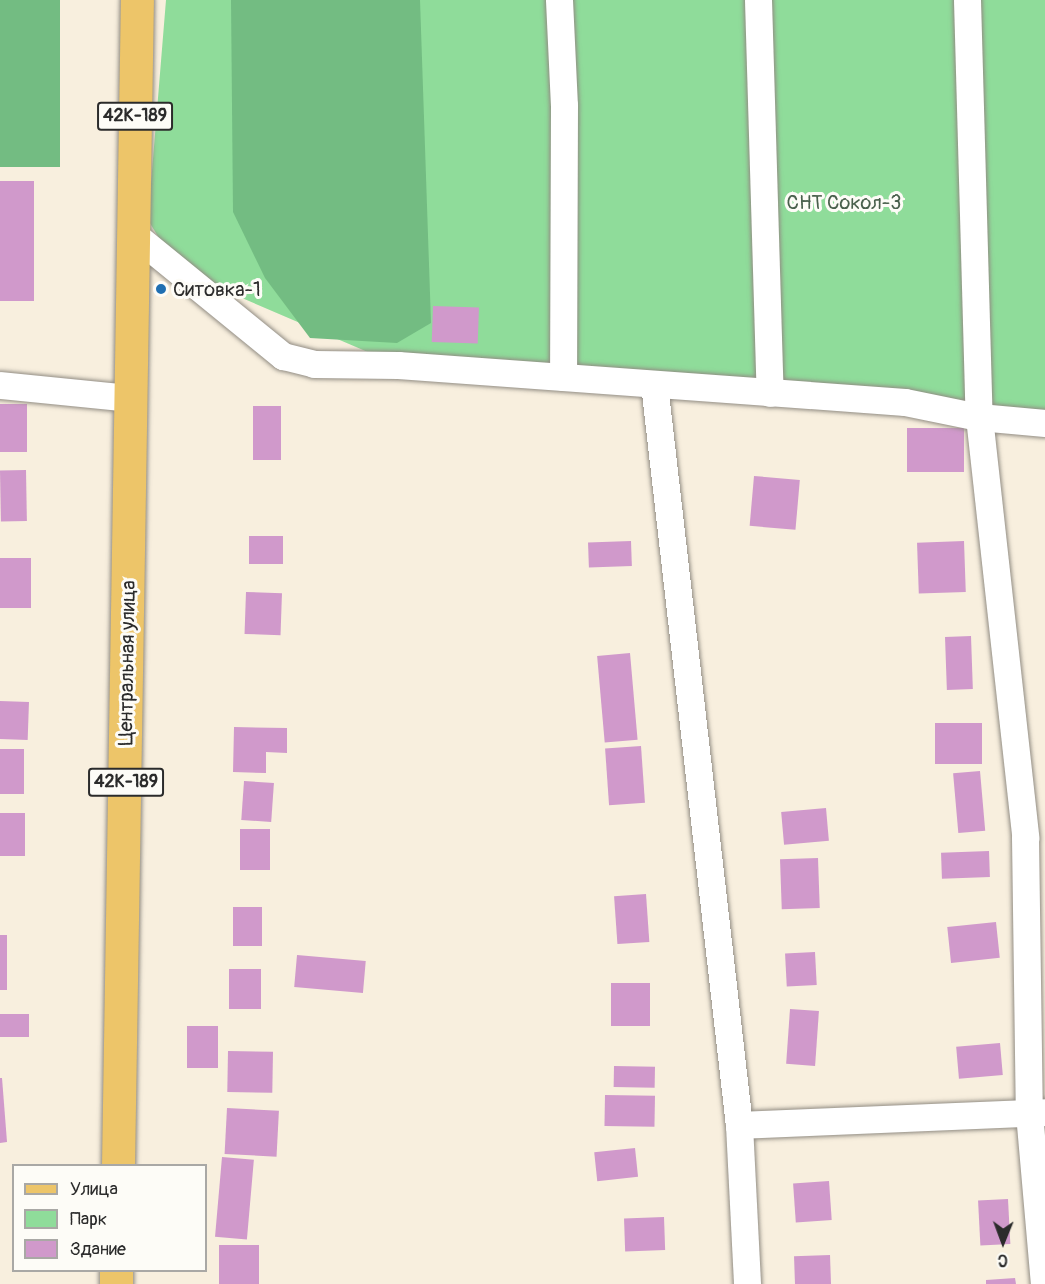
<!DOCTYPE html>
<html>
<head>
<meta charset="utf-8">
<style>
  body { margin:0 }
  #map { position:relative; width:1045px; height:1284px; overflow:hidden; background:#f8efde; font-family:Pangolin,sans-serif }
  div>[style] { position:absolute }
  .green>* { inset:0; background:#8fdc9a }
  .forest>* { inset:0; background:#73bc82; transform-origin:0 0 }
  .building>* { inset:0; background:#d099cb; transform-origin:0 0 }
  .roads { filter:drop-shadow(0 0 2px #928d84) drop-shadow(0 0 2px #928d84) }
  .street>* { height:27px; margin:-13.5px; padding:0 13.5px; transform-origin:13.5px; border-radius:13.5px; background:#fff }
  .primary>* { height:33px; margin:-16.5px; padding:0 16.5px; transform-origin:16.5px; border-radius:16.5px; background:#edc569 }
  .dots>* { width:16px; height:16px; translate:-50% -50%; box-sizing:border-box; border:3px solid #fdfcf7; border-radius:50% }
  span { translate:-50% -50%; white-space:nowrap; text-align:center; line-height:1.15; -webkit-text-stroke:6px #fdfcf7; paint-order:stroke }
  .shield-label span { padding:2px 4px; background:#fdfcf7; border:2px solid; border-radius:4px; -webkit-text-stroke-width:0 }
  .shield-label { font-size:18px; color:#2b2b2b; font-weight:700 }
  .park-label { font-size:20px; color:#49604c }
  .poi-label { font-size:20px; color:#2b2b2b }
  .left { translate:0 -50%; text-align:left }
  .street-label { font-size:20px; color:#2b2b2b }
  .legend { position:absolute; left:12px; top:1164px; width:195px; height:108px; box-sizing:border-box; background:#fdfcf7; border:2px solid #a9a8a5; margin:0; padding:8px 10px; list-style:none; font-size:18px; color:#2b2b2b }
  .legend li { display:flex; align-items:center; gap:12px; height:30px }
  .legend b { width:30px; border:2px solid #a9a8a5 }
  .north { position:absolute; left:973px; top:1212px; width:60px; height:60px; -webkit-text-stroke:4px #fdfcf7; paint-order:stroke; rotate:181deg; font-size:16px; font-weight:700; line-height:24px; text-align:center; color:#2b2b2b }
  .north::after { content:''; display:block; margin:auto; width:21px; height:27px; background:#2b2b2b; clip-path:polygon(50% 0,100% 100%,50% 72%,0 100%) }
</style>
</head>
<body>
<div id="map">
  <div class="green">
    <div style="clip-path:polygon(166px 0,1045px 0,1045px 430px,803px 399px,398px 365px,179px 271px,148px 220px)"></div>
  </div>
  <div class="forest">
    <div style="left:0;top:0;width:60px;height:167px"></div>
    <div style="clip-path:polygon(231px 0,420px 0,431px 323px,397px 343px,310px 338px,265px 278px,233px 212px)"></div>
  </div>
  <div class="building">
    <div style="left:0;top:181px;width:34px;height:120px"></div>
    <div style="left:433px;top:306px;width:46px;height:36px;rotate:2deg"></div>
    <div style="left:0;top:404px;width:27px;height:48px"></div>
    <div style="left:253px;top:406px;width:28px;height:54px"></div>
    <div style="left:964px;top:428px;width:44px;height:57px;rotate:90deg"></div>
    <div style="left:26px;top:470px;width:51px;height:26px;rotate:89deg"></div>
    <div style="left:754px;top:476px;width:46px;height:50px;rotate:5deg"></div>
    <div style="left:249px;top:536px;width:34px;height:28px"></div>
    <div style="left:631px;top:541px;width:25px;height:43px;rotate:88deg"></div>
    <div style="left:964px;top:541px;width:51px;height:47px;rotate:88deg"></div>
    <div style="left:31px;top:558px;width:50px;height:31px;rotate:90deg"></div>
    <div style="left:246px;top:592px;width:36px;height:42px;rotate:2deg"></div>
    <div style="left:971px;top:636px;width:53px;height:26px;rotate:88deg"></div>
    <div style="left:630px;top:653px;width:87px;height:33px;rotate:85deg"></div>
    <div style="left:0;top:701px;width:29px;height:38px;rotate:2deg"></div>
    <div style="left:935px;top:723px;width:47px;height:41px"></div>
    <div style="clip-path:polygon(234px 727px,287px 728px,287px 753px,266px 752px,266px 773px,233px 772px)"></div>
    <div style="left:641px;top:746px;width:57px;height:36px;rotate:86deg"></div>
    <div style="left:0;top:749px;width:24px;height:45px"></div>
    <div style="left:980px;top:771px;width:60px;height:27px;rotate:85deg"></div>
    <div style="left:244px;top:781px;width:30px;height:39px;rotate:4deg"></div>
    <div style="left:826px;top:808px;width:33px;height:45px;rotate:85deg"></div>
    <div style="left:0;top:813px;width:25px;height:43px"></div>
    <div style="left:240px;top:829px;width:30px;height:41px"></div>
    <div style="left:989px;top:851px;width:26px;height:48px;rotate:88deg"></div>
    <div style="left:818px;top:858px;width:50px;height:38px;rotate:88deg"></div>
    <div style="left:646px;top:894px;width:48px;height:32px;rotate:86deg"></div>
    <div style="left:233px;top:907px;width:29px;height:39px"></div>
    <div style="left:996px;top:922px;width:36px;height:49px;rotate:84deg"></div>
    <div style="left:0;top:935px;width:7px;height:55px"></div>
    <div style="left:815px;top:952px;width:33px;height:30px;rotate:87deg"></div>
    <div style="left:297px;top:955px;width:69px;height:32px;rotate:5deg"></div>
    <div style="left:229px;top:969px;width:32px;height:40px"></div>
    <div style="left:611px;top:983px;width:39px;height:43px"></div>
    <div style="left:790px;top:1009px;width:29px;height:55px;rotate:4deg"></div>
    <div style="left:0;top:1014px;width:29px;height:23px"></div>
    <div style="left:187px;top:1026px;width:31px;height:42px"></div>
    <div style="left:1000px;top:1043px;width:32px;height:44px;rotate:85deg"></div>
    <div style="left:228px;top:1051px;width:45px;height:41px;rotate:1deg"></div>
    <div style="left:614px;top:1066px;width:41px;height:21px;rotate:1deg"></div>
    <div style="clip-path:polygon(0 1078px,2px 1078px,7px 1142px,0 1143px)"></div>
    <div style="left:605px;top:1095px;width:50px;height:31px;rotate:1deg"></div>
    <div style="left:227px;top:1108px;width:52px;height:46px;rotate:3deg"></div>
    <div style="left:635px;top:1148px;width:29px;height:41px;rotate:84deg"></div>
    <div style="left:222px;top:1157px;width:32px;height:80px;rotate:5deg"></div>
    <div style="left:829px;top:1181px;width:39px;height:36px;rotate:86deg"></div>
    <div style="left:1008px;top:1199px;width:45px;height:30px;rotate:87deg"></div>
    <div style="left:664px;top:1217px;width:33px;height:40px;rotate:88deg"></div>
    <div style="left:219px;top:1245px;width:40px;height:39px"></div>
    <div style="left:830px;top:1255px;width:29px;height:36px;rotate:88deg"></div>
    <div style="clip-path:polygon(1015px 1278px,1016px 1284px,986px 1284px,986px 1280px)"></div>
  </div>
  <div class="roads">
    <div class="street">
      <div style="left:559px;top:0;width:105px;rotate:87.3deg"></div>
      <div style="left:564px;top:105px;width:272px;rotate:90.2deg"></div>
      <div style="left:758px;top:0;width:393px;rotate:88.3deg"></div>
      <div style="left:967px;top:0;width:417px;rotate:88.4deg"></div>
      <div style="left:979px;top:417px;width:423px;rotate:83.7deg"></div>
      <div style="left:1025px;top:837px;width:276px;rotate:89.2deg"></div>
      <div style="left:1029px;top:1113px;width:172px;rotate:85deg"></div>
      <div style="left:132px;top:233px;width:195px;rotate:39.2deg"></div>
      <div style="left:283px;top:356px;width:32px;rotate:14deg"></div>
      <div style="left:314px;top:364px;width:84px;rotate:0.7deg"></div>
      <div style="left:398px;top:365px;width:508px;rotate:4.17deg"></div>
      <div style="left:905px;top:402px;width:76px;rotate:11.5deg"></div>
      <div style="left:979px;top:417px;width:66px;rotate:5.2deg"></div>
      <div style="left:654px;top:384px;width:746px;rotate:83.46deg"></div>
      <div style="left:739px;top:1125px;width:306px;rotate:-2.4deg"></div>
      <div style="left:0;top:385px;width:131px;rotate:5.7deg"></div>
      <div style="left:739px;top:1125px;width:159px;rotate:87.1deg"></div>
    </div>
    <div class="primary">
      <div style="left:118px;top:1166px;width:1166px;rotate:-89.07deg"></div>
      <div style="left:116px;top:1284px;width:14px;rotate:-90deg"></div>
    </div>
  </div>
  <div class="dots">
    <div style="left:161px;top:289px;background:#1f6fb2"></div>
  </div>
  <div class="shield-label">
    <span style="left:135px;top:116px">42К-189</span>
    <span style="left:126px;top:782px">42К-189</span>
  </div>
  <div class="park-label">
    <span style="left:844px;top:202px">СНТ Сокол-3</span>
  </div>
  <div class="poi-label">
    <span class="left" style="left:173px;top:289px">Ситовка-1</span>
  </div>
  <div class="street-label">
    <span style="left:127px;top:663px;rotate:-89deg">Центральная улица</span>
  </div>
  <ul class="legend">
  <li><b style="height:8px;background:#edc569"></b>Улица</li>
  <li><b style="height:16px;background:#8fdc9a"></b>Парк</li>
  <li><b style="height:16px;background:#d099cb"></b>Здание</li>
  </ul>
  <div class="north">С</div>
</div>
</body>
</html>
